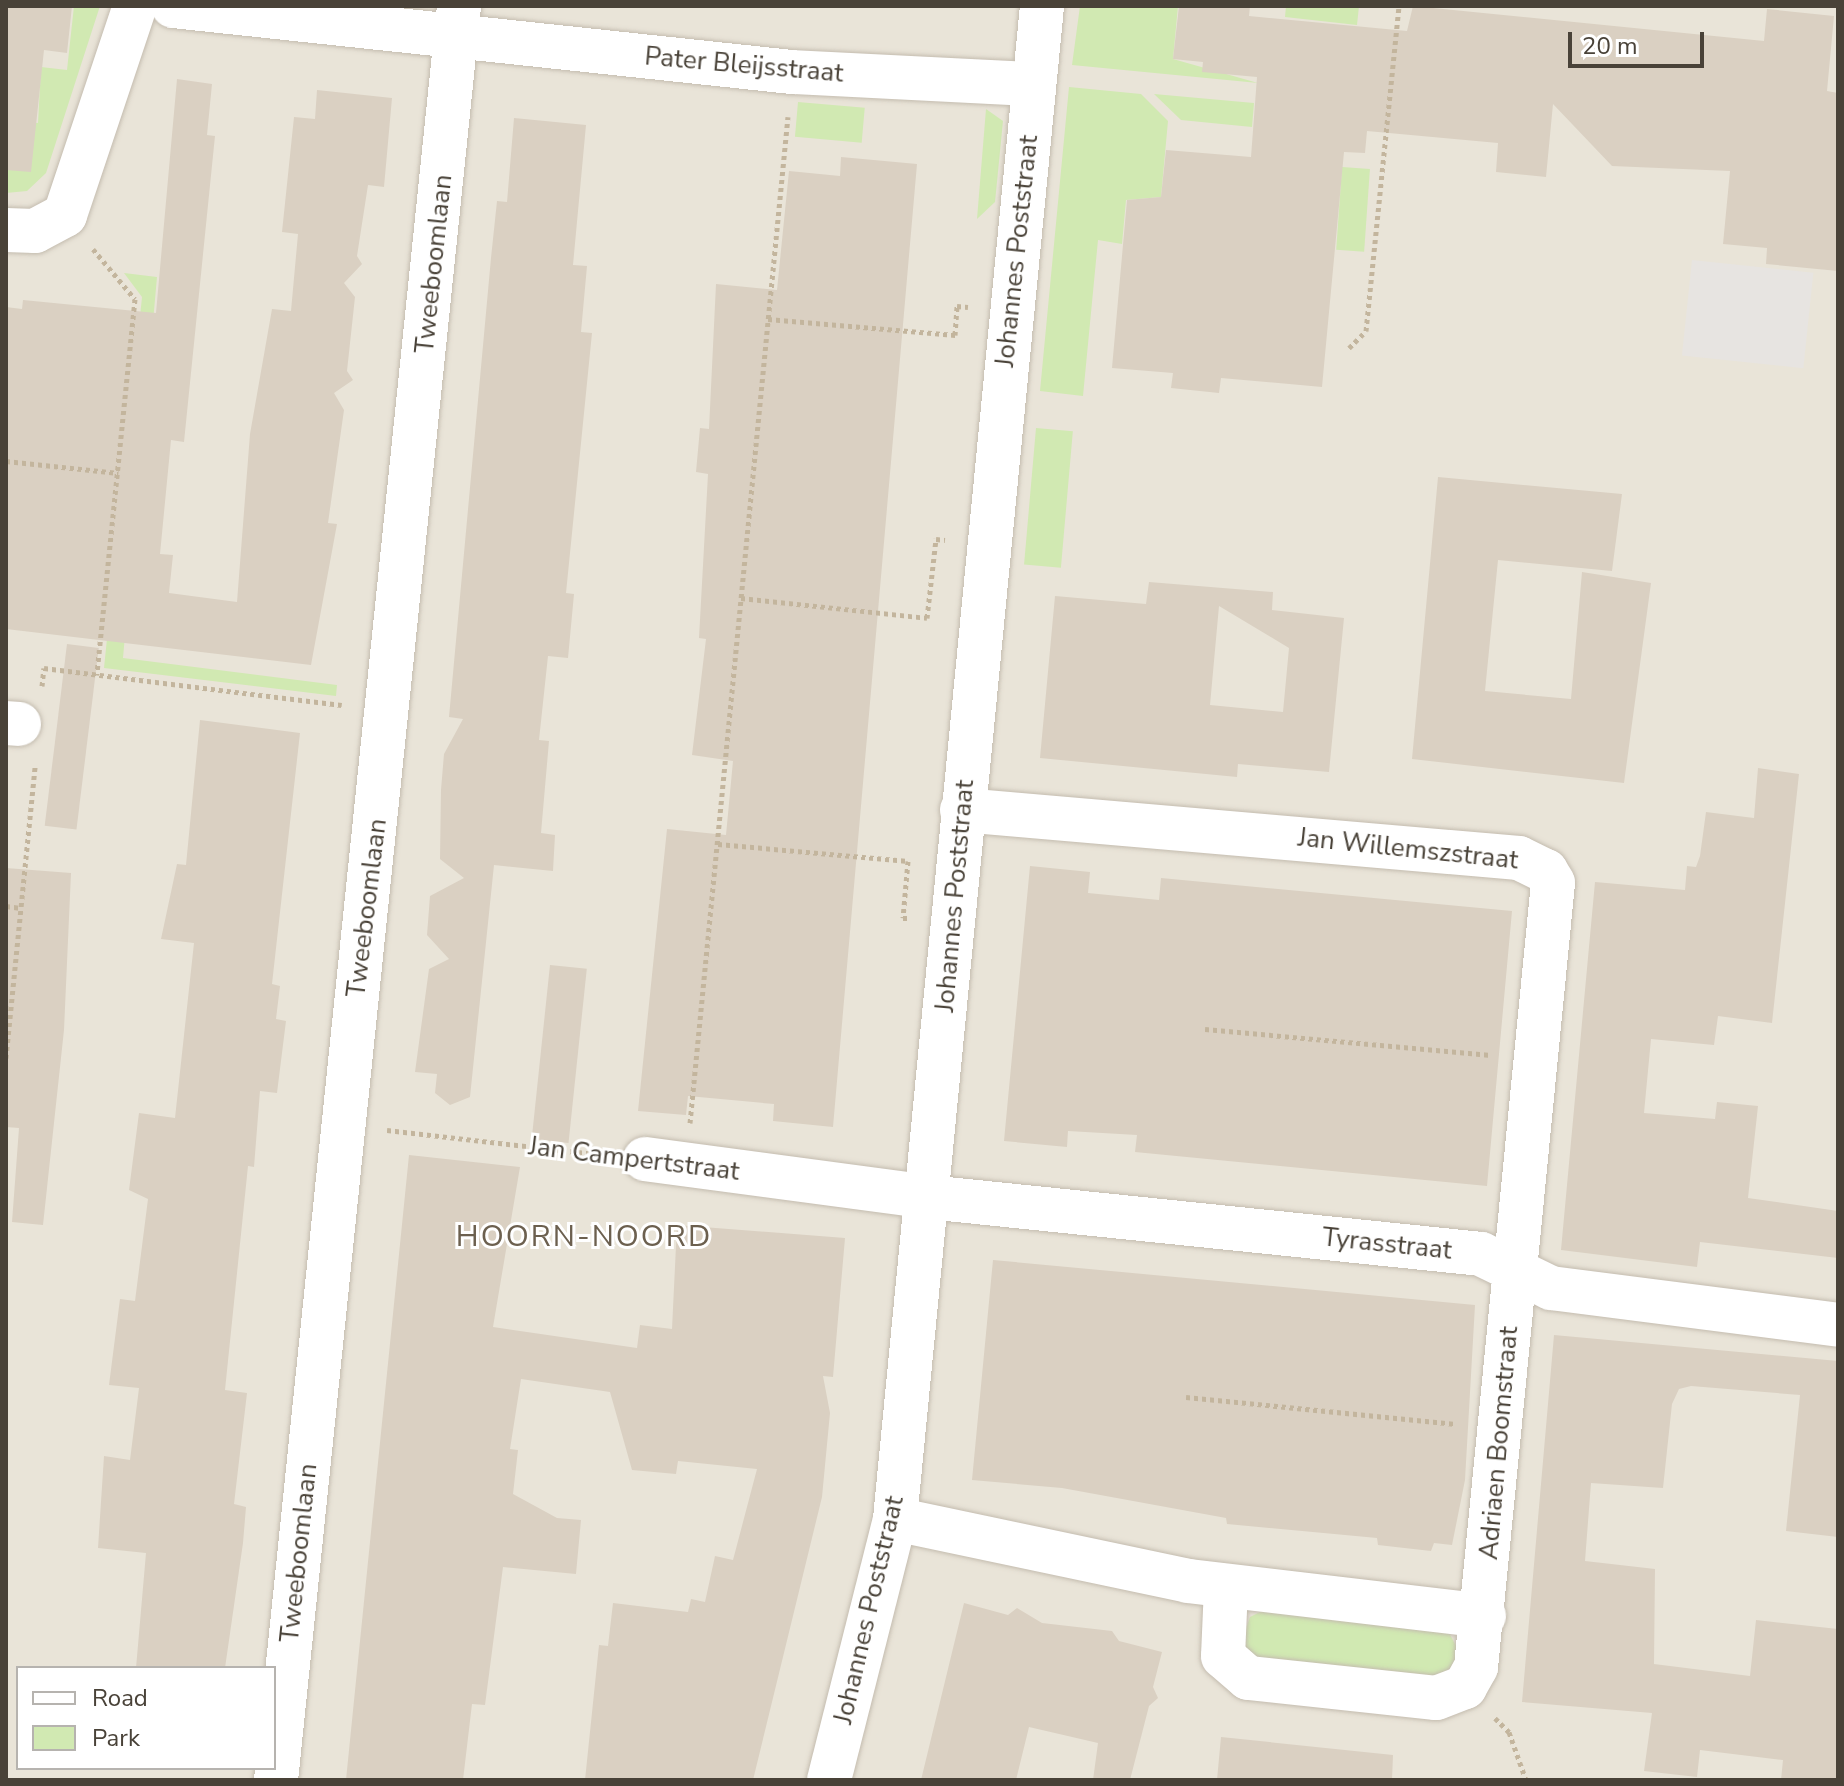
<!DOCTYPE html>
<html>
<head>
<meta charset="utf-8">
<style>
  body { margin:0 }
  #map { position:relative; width:1844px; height:1786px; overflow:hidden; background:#f5f2ea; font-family:"Nunito Sans",sans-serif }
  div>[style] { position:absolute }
  .residential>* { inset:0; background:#e9e4d8 }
  .green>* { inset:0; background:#d1e9b2; transform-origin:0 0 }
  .parking>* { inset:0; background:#e7e4e1; transform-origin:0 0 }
  .building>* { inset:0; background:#dad0c2; transform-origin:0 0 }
  .path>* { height:5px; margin-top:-2.5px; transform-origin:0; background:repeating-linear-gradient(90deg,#c3b59d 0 4px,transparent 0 8px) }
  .roads { filter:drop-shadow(0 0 2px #c4bcaf) drop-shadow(0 0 2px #c4bcaf) }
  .minor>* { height:44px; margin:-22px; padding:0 22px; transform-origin:22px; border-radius:22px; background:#fff }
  span { translate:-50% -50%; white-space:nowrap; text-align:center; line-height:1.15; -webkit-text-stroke:6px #fff; paint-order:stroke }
  .street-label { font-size:26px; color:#494238 }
  .quarter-label { font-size:30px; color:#6c604f; letter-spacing:2px }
  .frame { position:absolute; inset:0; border:8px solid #494238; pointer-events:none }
  .legend { position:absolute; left:16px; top:1666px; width:260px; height:104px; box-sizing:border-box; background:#fff; border:2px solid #b6b3af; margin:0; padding:10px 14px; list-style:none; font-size:24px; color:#494238 }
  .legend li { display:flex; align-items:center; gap:16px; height:40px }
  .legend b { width:40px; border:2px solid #b6b3af }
  .scale { position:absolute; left:1568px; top:32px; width:136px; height:36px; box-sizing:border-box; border:4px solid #494238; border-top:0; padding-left:10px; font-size:24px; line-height:28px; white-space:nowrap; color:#494238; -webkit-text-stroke:6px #fff; paint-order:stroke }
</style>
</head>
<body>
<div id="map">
  <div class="residential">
    <div style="clip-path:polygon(evenodd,6px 6px,1838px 6px,1838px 1780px,6px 1780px,6px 6px,18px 1668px,274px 1668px,274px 1768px,18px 1768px,18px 1668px)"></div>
  </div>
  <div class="green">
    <div style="clip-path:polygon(74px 6px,100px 6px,46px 173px,27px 191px,6px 193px,6px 120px,38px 123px,41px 67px,67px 70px)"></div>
    <div style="clip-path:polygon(1080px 6px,1178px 6px,1173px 59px,1258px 83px,1072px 65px)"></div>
    <div style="clip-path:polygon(1286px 6px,1359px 6px,1357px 25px,1285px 17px)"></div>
    <div style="clip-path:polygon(1069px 87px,1141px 94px,1168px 121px,1161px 197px,1126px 200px,1122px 244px,1098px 240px,1083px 396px,1040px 391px)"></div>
    <div style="clip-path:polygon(1154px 94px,1254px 103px,1252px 127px,1181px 120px)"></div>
    <div style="left:798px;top:102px;width:67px;height:35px;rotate:5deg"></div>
    <div style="clip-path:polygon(986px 109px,1003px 121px,995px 202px,977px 219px)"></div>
    <div style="left:1342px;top:167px;width:28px;height:83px;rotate:4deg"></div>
    <div style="clip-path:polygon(124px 273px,157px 277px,123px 658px,337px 685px,336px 696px,104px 668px,142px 297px)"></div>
    <div style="left:1036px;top:428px;width:37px;height:137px;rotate:5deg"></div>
    <div style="clip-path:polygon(1262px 1611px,1448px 1631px,1460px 1653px,1451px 1675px,1438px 1681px,1259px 1666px,1246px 1654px,1243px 1637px,1250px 1617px)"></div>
  </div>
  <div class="parking">
    <div style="left:1692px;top:260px;width:122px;height:96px;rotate:6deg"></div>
  </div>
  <div class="building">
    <div style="clip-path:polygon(6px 6px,72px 6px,67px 53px,44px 50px,31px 172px,6px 170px)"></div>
    <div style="clip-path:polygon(1179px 6px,1250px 6px,1249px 16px,1407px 31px,1413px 6px,1764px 41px,1767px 9px,1834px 16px,1827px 91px,1838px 93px,1838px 271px,1766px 264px,1767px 248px,1723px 244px,1730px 171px,1612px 166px,1553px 104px,1546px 177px,1496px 172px,1498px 143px,1367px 131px,1365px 153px,1344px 152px,1322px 387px,1221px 378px,1219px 393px,1171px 388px,1173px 373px,1112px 368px,1127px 200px,1161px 197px,1166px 150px,1251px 157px,1257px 77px,1202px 72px,1203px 62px,1173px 59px)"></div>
    <div style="clip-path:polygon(177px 79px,212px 84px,207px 135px,215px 136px,184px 442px,171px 440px,160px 554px,173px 555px,169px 593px,237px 602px,250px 434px,272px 309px,291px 311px,298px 234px,282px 232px,294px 117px,315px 119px,317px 90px,392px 98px,384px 187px,368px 185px,357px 256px,362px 264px,344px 283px,355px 297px,347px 371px,353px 380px,334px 393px,344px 410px,328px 523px,337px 524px,311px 665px,6px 629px,6px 307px,22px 309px,23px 300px,156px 313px)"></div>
    <div style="clip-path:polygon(514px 118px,586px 125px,573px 265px,587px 266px,581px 332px,592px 333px,566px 593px,574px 594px,568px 658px,548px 656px,539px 740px,549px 741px,541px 833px,555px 835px,553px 871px,494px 865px,470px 1097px,450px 1105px,435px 1093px,437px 1074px,415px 1072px,429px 969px,449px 959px,427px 935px,430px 896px,464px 878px,440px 859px,441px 790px,444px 754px,463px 719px,449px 717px,491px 258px,497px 201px,507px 202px)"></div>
    <div style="clip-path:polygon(841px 157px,917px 164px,833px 1127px,773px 1121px,774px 1104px,688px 1096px,686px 1115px,638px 1111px,667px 829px,726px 835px,733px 761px,692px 755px,706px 639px,699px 638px,708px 474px,696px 472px,700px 428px,709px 429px,716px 284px,777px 290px,789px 171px,840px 176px)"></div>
    <div style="clip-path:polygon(1438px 477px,1622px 494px,1612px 571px,1498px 560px,1485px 691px,1571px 699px,1582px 572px,1651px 583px,1624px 783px,1412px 759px)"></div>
    <div style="clip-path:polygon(evenodd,1149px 582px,1273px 592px,1272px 610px,1344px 618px,1329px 772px,1238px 764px,1237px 777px,1040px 758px,1055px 596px,1146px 604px,1149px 582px,1219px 606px,1289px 648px,1283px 712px,1210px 705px,1219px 606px)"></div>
    <div style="left:67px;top:644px;width:32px;height:183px;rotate:7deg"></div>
    <div style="clip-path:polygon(200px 720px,300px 733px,272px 984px,280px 986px,276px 1019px,286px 1021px,277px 1093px,260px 1091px,254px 1167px,248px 1166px,225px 1390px,247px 1393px,234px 1504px,246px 1507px,243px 1543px,225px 1668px,136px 1668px,146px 1553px,98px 1548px,104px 1456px,130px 1460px,139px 1388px,109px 1385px,120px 1299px,135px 1301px,148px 1199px,129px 1190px,139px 1113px,175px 1118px,194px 943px,161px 939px,177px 864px,186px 865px)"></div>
    <div style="clip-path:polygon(1758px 768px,1799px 774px,1772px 1023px,1718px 1016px,1714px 1045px,1651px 1039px,1644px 1113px,1715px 1119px,1717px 1102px,1758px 1106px,1748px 1198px,1838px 1211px,1838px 1258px,1700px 1242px,1697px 1267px,1561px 1250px,1595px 882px,1685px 890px,1687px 866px,1696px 867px,1700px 856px,1706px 812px,1754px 818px)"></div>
    <div style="clip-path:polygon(1030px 866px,1090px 872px,1088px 893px,1159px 900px,1161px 878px,1512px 911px,1487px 1186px,1135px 1152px,1137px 1135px,1068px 1131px,1067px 1147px,1004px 1141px)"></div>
    <div style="clip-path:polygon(6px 868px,71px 873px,64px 1030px,43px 1225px,12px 1222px,19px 1128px,6px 1127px)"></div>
    <div style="left:550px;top:965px;width:37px;height:175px;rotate:6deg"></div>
    <div style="clip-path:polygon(409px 1155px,520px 1167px,493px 1327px,637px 1348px,640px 1325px,672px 1329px,677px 1225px,845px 1238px,833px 1377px,823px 1376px,830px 1413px,822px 1497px,753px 1780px,585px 1780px,599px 1645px,608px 1646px,613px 1603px,688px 1612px,691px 1599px,705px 1602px,715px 1556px,733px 1560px,757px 1469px,678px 1461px,676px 1474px,632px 1470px,610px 1392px,521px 1379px,510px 1449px,518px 1450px,513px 1494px,557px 1518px,581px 1520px,576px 1574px,503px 1567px,485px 1705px,472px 1704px,463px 1780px,346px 1780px)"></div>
    <div style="clip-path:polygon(993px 1260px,1475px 1305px,1465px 1480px,1452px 1545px,1434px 1543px,1431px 1551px,1378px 1545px,1377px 1538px,1227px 1524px,1226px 1518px,1062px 1488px,972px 1480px)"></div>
    <div style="clip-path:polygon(1554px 1335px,1838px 1361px,1838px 1537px,1786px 1531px,1800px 1395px,1691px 1386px,1679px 1389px,1672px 1404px,1663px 1488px,1591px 1483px,1585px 1561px,1655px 1569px,1654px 1664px,1750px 1676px,1756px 1620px,1838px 1629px,1838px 1780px,1781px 1780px,1783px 1760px,1700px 1750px,1697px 1777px,1644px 1771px,1652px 1713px,1522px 1702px)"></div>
    <div style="clip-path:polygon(964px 1603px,1008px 1615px,1017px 1608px,1042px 1623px,1112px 1631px,1119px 1641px,1162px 1652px,1153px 1687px,1158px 1698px,1149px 1706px,1130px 1780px,1093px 1780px,1098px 1743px,1029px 1727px,1016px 1780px,921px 1780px)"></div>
    <div style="clip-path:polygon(1221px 1737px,1393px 1755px,1392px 1780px,1217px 1780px)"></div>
  </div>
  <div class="path">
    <div style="left:93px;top:249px;width:65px;rotate:50deg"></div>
    <div style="left:135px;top:299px;width:378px;rotate:95.8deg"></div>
    <div style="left:768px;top:319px;width:188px;rotate:4.9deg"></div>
    <div style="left:955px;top:335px;width:29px;rotate:-86deg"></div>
    <div style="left:957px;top:306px;width:11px;rotate:5deg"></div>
    <div style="left:1349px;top:348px;width:24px;rotate:-45deg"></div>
    <div style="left:1366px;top:331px;width:327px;rotate:-84.2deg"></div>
    <div style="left:6px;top:461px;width:113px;rotate:6.1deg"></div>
    <div style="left:741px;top:598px;width:187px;rotate:6.1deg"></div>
    <div style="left:927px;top:618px;width:80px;rotate:-83.5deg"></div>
    <div style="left:936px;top:539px;width:9px;rotate:6deg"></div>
    <div style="left:42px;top:686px;width:18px;rotate:-84deg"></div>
    <div style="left:44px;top:668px;width:300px;rotate:7.1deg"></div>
    <div style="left:718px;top:844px;width:191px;rotate:5.1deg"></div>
    <div style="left:908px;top:861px;width:57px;rotate:95deg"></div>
    <div style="left:903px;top:918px;width:7px"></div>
    <div style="left:6px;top:906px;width:15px;rotate:8deg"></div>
    <div style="left:1205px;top:1029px;width:287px;rotate:5.2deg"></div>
    <div style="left:6px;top:1058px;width:294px;rotate:-84.3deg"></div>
    <div style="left:690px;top:1123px;width:1011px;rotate:-84.44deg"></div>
    <div style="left:387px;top:1130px;width:218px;rotate:6.6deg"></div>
    <div style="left:1186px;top:1397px;width:271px;rotate:5.7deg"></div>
    <div style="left:1495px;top:1718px;width:20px;rotate:45deg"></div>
    <div style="left:1509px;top:1732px;width:51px;rotate:70.5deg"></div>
  </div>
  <div class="roads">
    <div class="minor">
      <div style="left:173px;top:6px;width:623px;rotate:6.09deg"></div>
      <div style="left:792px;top:72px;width:241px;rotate:2.9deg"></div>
      <div style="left:6px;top:230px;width:29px;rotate:2deg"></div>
      <div style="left:35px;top:231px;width:34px;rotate:-28deg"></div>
      <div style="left:65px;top:215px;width:220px;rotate:-71.5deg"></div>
      <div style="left:6px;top:723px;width:13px;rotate:4deg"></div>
      <div style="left:962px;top:810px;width:559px;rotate:4.93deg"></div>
      <div style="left:1519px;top:858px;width:30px;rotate:26deg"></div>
      <div style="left:1546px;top:871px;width:14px;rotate:60deg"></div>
      <div style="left:1553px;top:883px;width:788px;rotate:95.61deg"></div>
      <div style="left:1476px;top:1667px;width:23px;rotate:119deg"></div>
      <div style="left:1465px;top:1687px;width:31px;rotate:159deg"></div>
      <div style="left:1436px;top:1698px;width:189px;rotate:-173.9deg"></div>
      <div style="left:1248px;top:1678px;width:33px;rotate:-139deg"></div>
      <div style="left:1223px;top:1656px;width:69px;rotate:-87.5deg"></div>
      <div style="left:645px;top:1159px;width:286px;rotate:7.6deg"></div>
      <div style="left:928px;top:1197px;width:556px;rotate:5.88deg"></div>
      <div style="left:1481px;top:1254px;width:78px;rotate:25.9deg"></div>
      <div style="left:1551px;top:1288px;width:289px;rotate:7.3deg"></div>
      <div style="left:895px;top:1519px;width:299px;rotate:11.9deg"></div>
      <div style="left:1188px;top:1581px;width:298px;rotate:6.7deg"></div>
      <div style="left:276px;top:1780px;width:1783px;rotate:-84.11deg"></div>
      <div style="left:829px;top:1780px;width:269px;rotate:-75.8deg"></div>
      <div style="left:895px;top:1519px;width:1520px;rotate:-84.45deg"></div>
    </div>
  </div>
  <div class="street-label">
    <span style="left:744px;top:65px;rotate:5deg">Pater Bleijsstraat</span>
    <span style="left:1017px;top:251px;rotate:-84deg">Johannes Poststraat</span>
    <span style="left:434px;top:264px;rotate:-84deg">Tweeboomlaan</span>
    <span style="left:1408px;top:849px;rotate:6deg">Jan Willemszstraat</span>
    <span style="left:955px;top:896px;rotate:-85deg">Johannes Poststraat</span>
    <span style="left:367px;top:908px;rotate:-83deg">Tweeboomlaan</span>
    <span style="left:634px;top:1159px;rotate:7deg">Jan Campertstraat</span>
    <span style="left:1387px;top:1244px;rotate:6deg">Tyrasstraat</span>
    <span style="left:1499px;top:1443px;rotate:-85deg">Adriaen Boomstraat</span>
    <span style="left:299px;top:1553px;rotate:-84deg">Tweeboomlaan</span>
    <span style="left:869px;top:1610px;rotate:-77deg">Johannes Poststraat</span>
  </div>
  <div class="quarter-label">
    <span style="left:584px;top:1237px">HOORN-NOORD</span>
  </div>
  <div class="frame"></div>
  <ul class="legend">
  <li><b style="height:10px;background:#fff"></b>Road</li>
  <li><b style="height:22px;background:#d1e9b2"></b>Park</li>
  </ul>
  <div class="scale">20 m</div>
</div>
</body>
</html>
